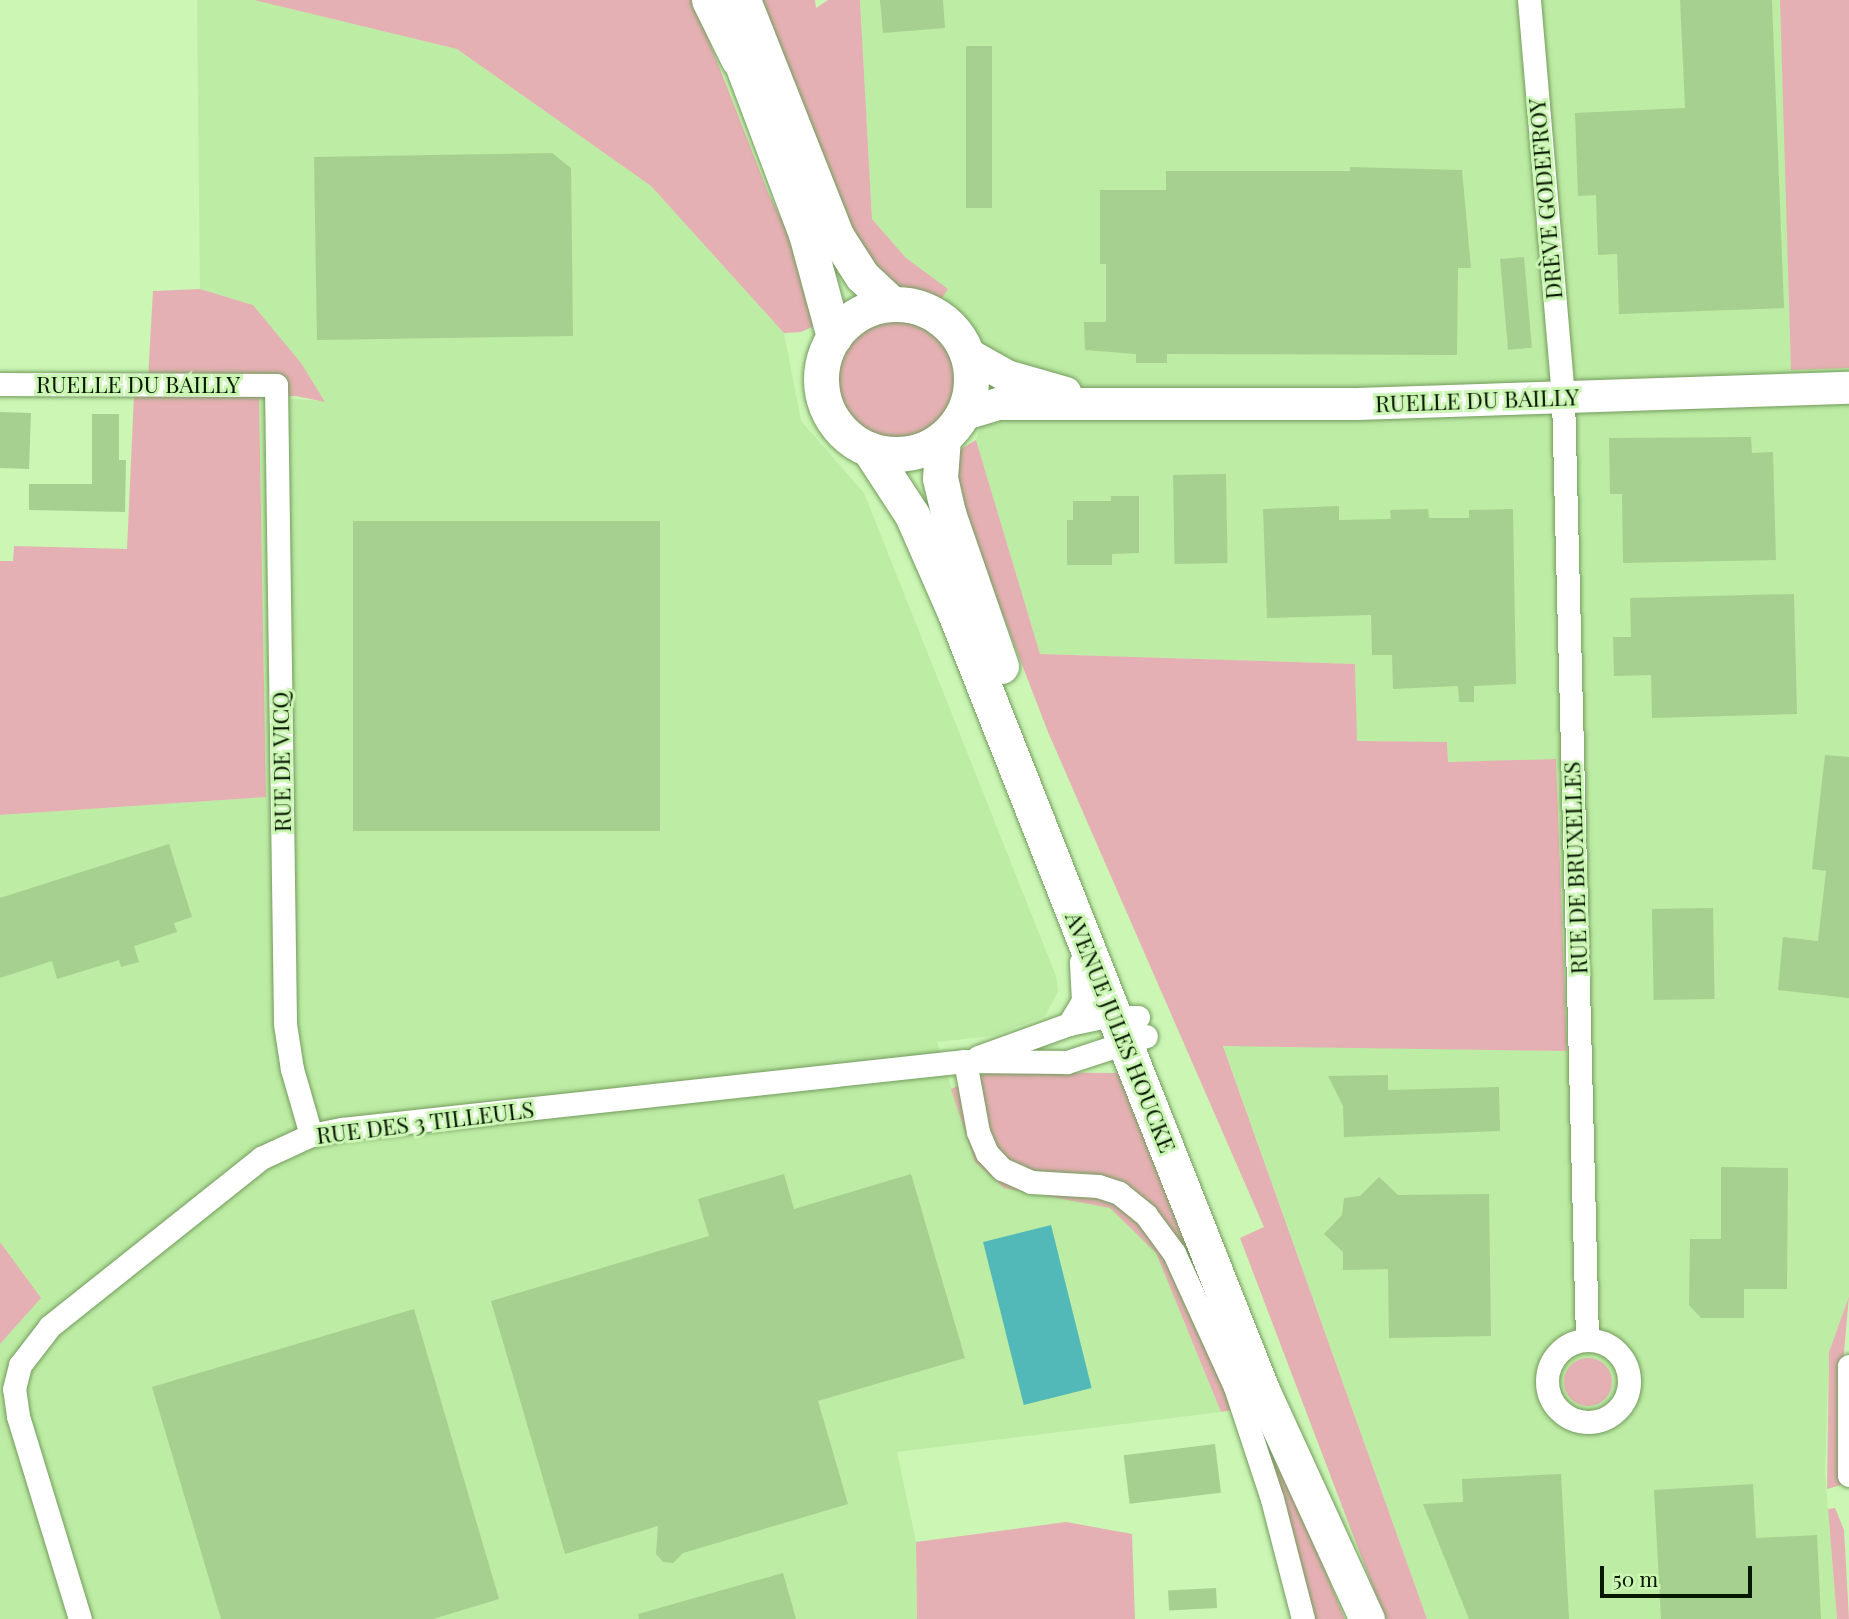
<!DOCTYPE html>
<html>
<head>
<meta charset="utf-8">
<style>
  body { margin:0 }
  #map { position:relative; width:1849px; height:1619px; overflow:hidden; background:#cbf6b4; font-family:"Playfair Display",serif }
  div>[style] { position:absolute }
  .built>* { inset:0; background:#bdeca4 }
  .green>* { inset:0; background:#e5b0b3 }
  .round { border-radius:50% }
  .water>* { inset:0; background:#53b9b8; transform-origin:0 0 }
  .building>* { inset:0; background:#a6d08f; transform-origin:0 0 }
  .roads { filter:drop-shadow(0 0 2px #739b5d) drop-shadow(0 0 2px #739b5d) }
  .street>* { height:23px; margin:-11.5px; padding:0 11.5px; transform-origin:11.5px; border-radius:11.5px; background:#fff }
  .street>.ring { margin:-11.5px; padding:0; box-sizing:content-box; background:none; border:23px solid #fff; border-radius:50% }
  .secondary>* { height:32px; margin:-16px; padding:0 16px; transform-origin:16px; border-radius:16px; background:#fff }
  .primary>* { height:35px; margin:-17.5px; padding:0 17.5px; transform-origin:17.5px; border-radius:17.5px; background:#fff }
  .primary>.ring { margin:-17.5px; padding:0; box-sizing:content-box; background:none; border:35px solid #fff; border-radius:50% }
  .highway>* { height:38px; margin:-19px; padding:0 19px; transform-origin:19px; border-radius:19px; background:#fff }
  span { translate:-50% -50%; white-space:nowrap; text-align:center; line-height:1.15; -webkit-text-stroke:6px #cbf6b4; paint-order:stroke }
  .street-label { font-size:23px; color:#081701 }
  .scale { position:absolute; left:1600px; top:1566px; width:152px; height:32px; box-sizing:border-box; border:4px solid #081701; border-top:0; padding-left:9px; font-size:21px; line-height:24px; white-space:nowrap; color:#081701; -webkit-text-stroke:5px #cbf6b4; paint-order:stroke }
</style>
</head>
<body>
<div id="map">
  <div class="built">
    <div style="clip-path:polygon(197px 0,254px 0,457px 49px,651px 186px,784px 333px,801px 421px,864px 493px,1056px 976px,1058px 992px,1045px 1016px,993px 1036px,937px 1042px,975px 1162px,1110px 1208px,1132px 1226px,1156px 1253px,1221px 1412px,897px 1452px,916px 1542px,917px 1619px,0 1619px,0 1344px,40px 1298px,0 1242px,0 815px,266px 797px,259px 397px,324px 401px,253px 305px,200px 289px)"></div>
    <div style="clip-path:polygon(860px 0,1849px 0,1849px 1295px,1829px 1352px,1825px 1473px,1837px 1619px,1427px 1619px,1223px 1045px,1567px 1051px,1556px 760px,1448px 762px,1447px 742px,1356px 742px,1355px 664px,1040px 654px,976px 440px,983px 418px,1021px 415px,982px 349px,938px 304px,947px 289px,906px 258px,872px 219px)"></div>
  </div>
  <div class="green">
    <div style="clip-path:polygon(254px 0,693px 0,768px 192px,808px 273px,821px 323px,801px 332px,784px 333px,651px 186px,457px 49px)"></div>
    <div style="clip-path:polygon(762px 0,815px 0,816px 8px,828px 0,860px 0,872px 219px,906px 258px,948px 289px,938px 304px,899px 288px,859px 249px)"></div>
    <div style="clip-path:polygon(1780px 0,1849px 0,1849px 368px,1791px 370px)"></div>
    <div style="clip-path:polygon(200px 289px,253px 305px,301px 363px,325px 402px,296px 396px,259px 398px,266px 797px,0 815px,0 561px,13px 561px,14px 546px,127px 549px,134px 396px,147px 396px,153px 291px)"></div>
    <div class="round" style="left:837px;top:320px;width:118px;height:118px"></div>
    <div style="clip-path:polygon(976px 440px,1040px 654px,1355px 664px,1357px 741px,1447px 742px,1448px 762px,1556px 759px,1567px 1051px,1223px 1046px,1427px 1619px,1385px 1619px,1240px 1238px,1264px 1227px,1048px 732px,954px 488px,956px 452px)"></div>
    <div style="clip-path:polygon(989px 1072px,1121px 1073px,1345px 1619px,1315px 1619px,1250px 1407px,1221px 1412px,1156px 1253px,1110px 1208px,1004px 1188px,975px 1162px,951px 1089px)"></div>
    <div style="clip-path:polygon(0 1242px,41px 1298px,0 1344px)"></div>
    <div style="clip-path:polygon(1849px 1296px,1840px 1398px,1841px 1485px,1827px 1489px,1829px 1352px)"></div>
    <div class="round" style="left:1564px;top:1358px;width:48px;height:48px"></div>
    <div style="clip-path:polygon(1835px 1508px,1844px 1530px,1849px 1619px,1837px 1619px,1828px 1509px)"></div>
    <div style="clip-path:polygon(1066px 1522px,1132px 1534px,1135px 1619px,917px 1619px,916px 1542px)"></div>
  </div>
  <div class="water">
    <div style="left:1051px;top:1225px;width:168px;height:70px;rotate:76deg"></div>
  </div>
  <div class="building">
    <div style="clip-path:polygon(880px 0,943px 0,945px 28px,883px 33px)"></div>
    <div style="clip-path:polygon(1680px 0,1772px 0,1784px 308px,1619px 314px,1617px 254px,1598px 255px,1596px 195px,1578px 196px,1575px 113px,1685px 108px)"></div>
    <div style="left:992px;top:46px;width:162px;height:26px;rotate:90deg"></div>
    <div style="clip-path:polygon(552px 153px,571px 168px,573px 336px,317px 340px,314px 157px)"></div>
    <div style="clip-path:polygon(1350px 167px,1462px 170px,1471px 268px,1458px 268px,1457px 355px,1167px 354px,1167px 363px,1136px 363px,1136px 354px,1085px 350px,1084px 322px,1106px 322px,1106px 264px,1100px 264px,1100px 190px,1166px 190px,1166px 171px,1350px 171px)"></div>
    <div style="left:1524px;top:257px;width:91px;height:24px;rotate:85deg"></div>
    <div style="left:0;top:412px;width:31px;height:56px;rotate:2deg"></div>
    <div style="clip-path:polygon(92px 414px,119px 414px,119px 460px,126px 460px,125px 512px,29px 510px,29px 484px,92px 484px)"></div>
    <div style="clip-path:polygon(1751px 437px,1752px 453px,1773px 452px,1776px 560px,1623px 563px,1622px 494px,1610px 494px,1609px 438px)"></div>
    <div style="left:1226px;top:474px;width:89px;height:53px;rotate:89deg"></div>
    <div style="clip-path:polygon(1111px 496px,1139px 496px,1139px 553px,1112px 554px,1112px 565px,1067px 565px,1067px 520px,1073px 520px,1073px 501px,1111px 501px)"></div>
    <div style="clip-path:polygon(1339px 506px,1339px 520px,1391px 519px,1390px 510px,1428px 509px,1429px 518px,1469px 518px,1469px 510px,1513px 509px,1516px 684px,1474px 686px,1474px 702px,1459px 702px,1458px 686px,1393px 689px,1392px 655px,1372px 655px,1371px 615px,1267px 618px,1263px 509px)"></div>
    <div style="left:660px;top:521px;width:310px;height:307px;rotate:90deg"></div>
    <div style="clip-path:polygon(1794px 594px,1797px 714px,1652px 718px,1651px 675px,1614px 676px,1613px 637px,1631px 637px,1630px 598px)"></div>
    <div style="clip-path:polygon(1825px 755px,1849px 757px,1849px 998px,1778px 990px,1783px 937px,1818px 941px,1826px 871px,1812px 869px)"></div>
    <div style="clip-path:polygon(169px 844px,192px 917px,174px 923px,177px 932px,134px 946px,139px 962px,121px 967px,119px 960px,57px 979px,52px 961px,0 978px,0 898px)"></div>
    <div style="left:1713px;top:908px;width:91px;height:61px;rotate:89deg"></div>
    <div style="clip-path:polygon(1388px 1075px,1388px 1090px,1499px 1087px,1500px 1131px,1344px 1137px,1343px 1106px,1328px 1076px)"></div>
    <div style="clip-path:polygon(1721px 1167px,1788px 1168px,1787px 1289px,1744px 1289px,1744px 1318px,1701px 1318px,1689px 1305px,1690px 1239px,1721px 1239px)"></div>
    <div style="clip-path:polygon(784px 1174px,794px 1209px,911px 1174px,965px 1358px,818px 1401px,848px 1504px,683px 1553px,673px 1563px,663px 1562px,656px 1554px,658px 1526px,565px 1554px,491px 1301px,709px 1236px,698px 1199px)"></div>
    <div style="clip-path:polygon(1379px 1177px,1398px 1195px,1489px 1194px,1491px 1336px,1389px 1338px,1388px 1269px,1343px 1270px,1343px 1252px,1324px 1234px,1342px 1215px,1344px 1198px,1360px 1196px)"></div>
    <div style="clip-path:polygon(414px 1309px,499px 1599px,433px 1619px,221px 1619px,152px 1387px)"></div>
    <div style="left:1215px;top:1444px;width:49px;height:92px;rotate:83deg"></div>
    <div style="clip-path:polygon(1561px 1474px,1569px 1619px,1469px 1619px,1423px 1504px,1463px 1502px,1462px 1479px)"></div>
    <div style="clip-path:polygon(1753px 1484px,1756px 1538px,1817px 1535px,1821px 1619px,1661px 1619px,1654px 1490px)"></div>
    <div style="clip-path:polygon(783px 1573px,796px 1619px,639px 1619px,638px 1614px)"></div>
    <div style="left:1216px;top:1588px;width:20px;height:48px;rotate:87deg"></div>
  </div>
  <div class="roads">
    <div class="street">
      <div style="left:1529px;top:0;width:398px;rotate:85.1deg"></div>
      <div style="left:1563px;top:397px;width:942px;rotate:88.54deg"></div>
      <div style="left:0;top:384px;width:276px;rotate:0.2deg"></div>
      <div style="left:276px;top:385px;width:639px;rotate:89.19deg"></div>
      <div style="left:285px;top:1024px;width:46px;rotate:81.2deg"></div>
      <div style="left:292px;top:1069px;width:69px;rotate:73.9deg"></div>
      <div style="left:1069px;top:1024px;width:27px;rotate:-59deg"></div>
      <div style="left:1083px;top:1001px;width:39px;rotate:-93deg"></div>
      <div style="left:978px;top:1057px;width:97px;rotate:-19.9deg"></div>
      <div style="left:1069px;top:1024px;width:33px;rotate:-12deg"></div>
      <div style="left:1101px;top:1017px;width:37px"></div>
      <div style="left:965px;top:1061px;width:72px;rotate:79.6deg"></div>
      <div style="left:978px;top:1132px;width:23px;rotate:67deg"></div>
      <div style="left:987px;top:1153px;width:22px;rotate:47deg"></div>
      <div style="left:1002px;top:1169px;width:32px;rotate:24deg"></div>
      <div style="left:1031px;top:1182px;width:67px;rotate:3.4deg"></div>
      <div style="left:1098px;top:1186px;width:22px;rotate:18deg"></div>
      <div style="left:1119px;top:1193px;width:35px;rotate:39deg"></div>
      <div style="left:1146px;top:1215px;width:47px;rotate:53.6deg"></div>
      <div style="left:1174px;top:1253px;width:147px;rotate:65.5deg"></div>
      <div style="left:1235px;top:1387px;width:118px;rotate:71.7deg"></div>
      <div style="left:1272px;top:1499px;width:124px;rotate:75.5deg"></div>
      <div class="ring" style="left:1547px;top:1340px;width:59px;height:59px"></div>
      <div style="left:1849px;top:1366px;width:109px;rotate:90deg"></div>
      <div style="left:80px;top:1619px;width:212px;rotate:-107deg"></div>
      <div style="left:18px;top:1416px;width:27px;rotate:-98deg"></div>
      <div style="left:14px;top:1389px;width:25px;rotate:-76deg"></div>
      <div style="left:20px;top:1365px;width:49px;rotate:-52.4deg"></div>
      <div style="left:50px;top:1326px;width:270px;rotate:-38.5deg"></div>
      <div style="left:261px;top:1158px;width:55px;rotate:-24.7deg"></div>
      <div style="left:311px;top:1135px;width:32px;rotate:-11deg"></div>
      <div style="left:342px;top:1129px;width:627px;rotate:-6.23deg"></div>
      <div style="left:965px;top:1061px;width:102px;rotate:0.6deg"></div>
      <div style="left:1067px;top:1062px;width:83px;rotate:-18.2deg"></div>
    </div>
    <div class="secondary">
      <div style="left:966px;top:353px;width:47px;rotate:29.3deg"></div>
      <div style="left:1007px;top:376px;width:61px;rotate:16.1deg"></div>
      <div style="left:962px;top:415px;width:39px;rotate:-17deg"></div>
      <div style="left:999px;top:404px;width:358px"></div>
      <div style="left:1357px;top:404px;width:492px;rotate:-1.9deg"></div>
    </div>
    <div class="primary">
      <div style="left:743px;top:0;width:255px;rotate:68.4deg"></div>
      <div style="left:837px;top:237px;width:46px;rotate:57.3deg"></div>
      <div style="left:862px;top:276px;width:41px;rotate:43deg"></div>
      <div style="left:730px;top:32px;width:216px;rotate:69.4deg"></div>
      <div style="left:806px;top:234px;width:107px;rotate:74.8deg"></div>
      <div class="ring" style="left:821px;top:304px;width:115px;height:115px"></div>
      <div style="left:943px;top:438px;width:40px;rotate:94.3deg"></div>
      <div style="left:940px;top:478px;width:36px;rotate:77deg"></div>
      <div style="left:948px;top:513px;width:162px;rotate:70.9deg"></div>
      <div style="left:869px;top:449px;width:79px;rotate:56.9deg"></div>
      <div style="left:912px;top:515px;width:107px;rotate:66.3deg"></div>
      <div style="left:955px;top:613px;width:835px;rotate:68.44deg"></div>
      <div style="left:1262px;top:1390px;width:252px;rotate:65.4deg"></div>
    </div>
    <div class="highway">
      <div style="left:711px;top:0;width:66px;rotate:63.8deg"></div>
    </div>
  </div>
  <div class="street-label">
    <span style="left:1545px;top:199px;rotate:-95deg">DRÈVE GODEFROY</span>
    <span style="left:138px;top:384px">RUELLE DU BAILLY</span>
    <span style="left:1477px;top:400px;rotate:-2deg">RUELLE DU BAILLY</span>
    <span style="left:281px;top:762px;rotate:-91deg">RUE DE VICQ</span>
    <span style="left:1575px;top:868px;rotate:-92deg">RUE DE BRUXELLES</span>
    <span style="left:1121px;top:1032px;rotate:68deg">AVENUE JULES HOUCKE</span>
    <span style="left:425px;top:1122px;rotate:-7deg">RUE DES 3 TILLEULS</span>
  </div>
  <div class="scale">50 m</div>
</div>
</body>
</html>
